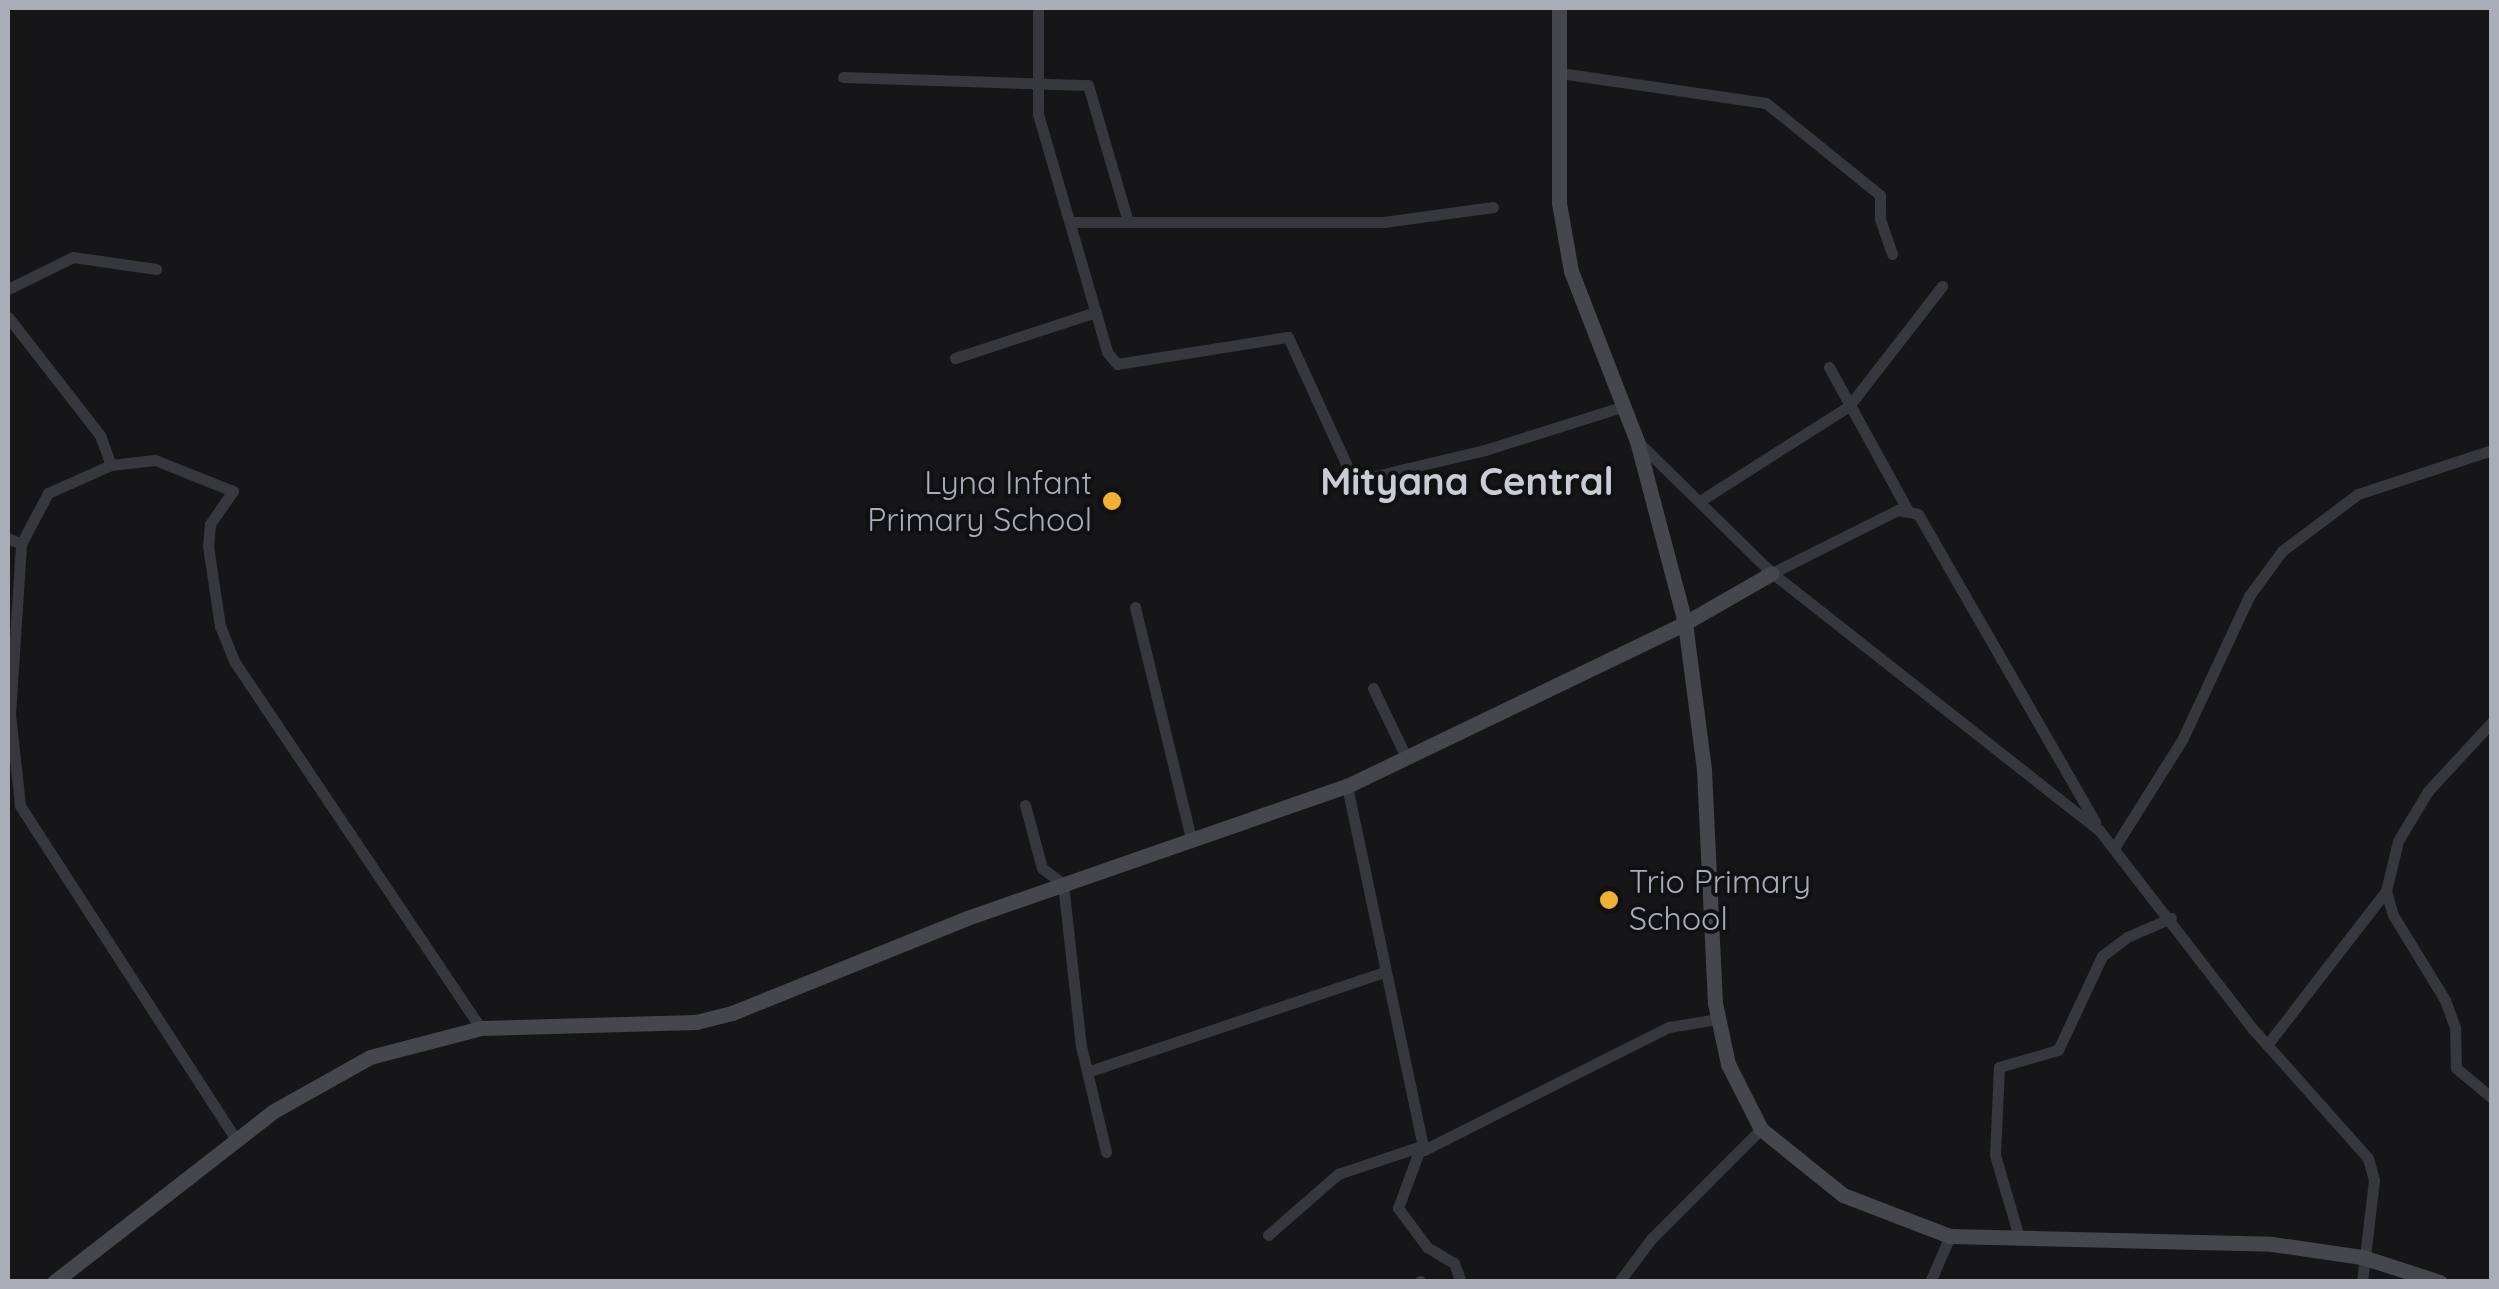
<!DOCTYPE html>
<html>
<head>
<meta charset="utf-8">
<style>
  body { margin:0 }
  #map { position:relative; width:2499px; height:1289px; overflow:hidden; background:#161618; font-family:Quicksand,sans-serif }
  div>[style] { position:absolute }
  .street>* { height:11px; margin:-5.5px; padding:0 5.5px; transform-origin:5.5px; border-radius:5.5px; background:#37383d }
  .secondary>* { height:15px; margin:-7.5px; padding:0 7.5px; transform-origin:7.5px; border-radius:7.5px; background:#45474d }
  .dots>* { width:28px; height:28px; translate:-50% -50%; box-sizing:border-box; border:5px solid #111113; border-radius:50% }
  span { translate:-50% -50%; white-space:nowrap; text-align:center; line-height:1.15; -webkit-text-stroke:8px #111113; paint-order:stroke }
  .poi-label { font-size:32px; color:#a8adb8 }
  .right { translate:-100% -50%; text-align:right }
  .left { translate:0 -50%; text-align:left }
  .quarter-label { font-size:38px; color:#c9ccd4; font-weight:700 }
  .frame { position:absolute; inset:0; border:10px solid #a8adb8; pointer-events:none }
</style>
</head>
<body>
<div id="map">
  <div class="street">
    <div style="left:1038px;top:8px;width:106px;rotate:90deg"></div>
    <div style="left:1038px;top:114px;width:248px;rotate:73.8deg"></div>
    <div style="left:1107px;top:352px;width:16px;rotate:50deg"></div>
    <div style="left:1117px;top:364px;width:173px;rotate:-9deg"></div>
    <div style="left:1288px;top:337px;width:158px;rotate:65.4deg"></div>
    <div style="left:1354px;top:481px;width:135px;rotate:-13.3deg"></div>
    <div style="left:1485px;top:450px;width:143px;rotate:-17.5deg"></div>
    <div style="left:1560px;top:73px;width:208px;rotate:8.3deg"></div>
    <div style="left:1766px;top:103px;width:146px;rotate:38.9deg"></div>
    <div style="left:1880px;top:195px;width:24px;rotate:90deg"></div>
    <div style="left:1880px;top:219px;width:37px;rotate:71deg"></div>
    <div style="left:843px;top:77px;width:245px;rotate:1.9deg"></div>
    <div style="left:1088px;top:85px;width:143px;rotate:73.7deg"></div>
    <div style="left:1071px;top:222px;width:313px"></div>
    <div style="left:1384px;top:222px;width:110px;rotate:-7.8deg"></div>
    <div style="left:8px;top:289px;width:72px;rotate:-26.2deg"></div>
    <div style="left:73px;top:257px;width:84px;rotate:8.2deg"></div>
    <div style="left:8px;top:317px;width:150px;rotate:52.1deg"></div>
    <div style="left:100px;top:435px;width:32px;rotate:70deg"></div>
    <div style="left:955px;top:358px;width:148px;rotate:-18.1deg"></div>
    <div style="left:1829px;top:367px;width:162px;rotate:61.2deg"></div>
    <div style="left:1637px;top:441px;width:189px;rotate:44.4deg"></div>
    <div style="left:1772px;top:573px;width:416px;rotate:38.2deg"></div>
    <div style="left:2099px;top:830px;width:250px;rotate:52.3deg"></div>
    <div style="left:2252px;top:1028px;width:174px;rotate:48.3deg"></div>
    <div style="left:2368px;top:1158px;width:23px;rotate:75deg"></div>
    <div style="left:2374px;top:1180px;width:103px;rotate:96.7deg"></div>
    <div style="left:1703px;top:499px;width:173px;rotate:-32.5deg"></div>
    <div style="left:1849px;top:406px;width:152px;rotate:-52.2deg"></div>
    <div style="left:8px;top:538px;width:14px;rotate:25deg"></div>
    <div style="left:1772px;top:573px;width:141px;rotate:-26.6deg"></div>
    <div style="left:1898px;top:510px;width:20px;rotate:11deg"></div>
    <div style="left:1918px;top:514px;width:355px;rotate:60.1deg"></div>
    <div style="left:1135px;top:607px;width:242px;rotate:76.4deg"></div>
    <div style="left:1373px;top:688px;width:76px;rotate:64.4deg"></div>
    <div style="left:1347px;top:786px;width:372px;rotate:78.1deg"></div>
    <div style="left:1424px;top:1150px;width:274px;rotate:-26.7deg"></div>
    <div style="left:1669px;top:1027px;width:50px;rotate:-9.3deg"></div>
    <div style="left:1025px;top:805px;width:65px;rotate:74.9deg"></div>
    <div style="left:1042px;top:868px;width:26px;rotate:37deg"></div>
    <div style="left:1063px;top:884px;width:163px;rotate:83.7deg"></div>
    <div style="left:1081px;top:1046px;width:109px;rotate:76.7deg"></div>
    <div style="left:2114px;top:848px;width:128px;rotate:-57.8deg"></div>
    <div style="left:2182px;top:740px;width:159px;rotate:-65deg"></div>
    <div style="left:2249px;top:596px;width:56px;rotate:-53.7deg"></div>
    <div style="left:2282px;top:551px;width:95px;rotate:-36.9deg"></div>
    <div style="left:2358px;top:494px;width:141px;rotate:-18.2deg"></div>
    <div style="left:2386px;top:891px;width:25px;rotate:74deg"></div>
    <div style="left:2393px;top:915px;width:100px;rotate:58.5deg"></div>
    <div style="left:2445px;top:1000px;width:29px;rotate:70deg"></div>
    <div style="left:2455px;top:1027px;width:41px;rotate:88.6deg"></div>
    <div style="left:2456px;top:1068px;width:47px;rotate:39.8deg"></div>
    <div style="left:2267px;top:1045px;width:195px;rotate:-52.3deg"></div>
    <div style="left:2386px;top:891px;width:51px;rotate:-76.5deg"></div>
    <div style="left:2398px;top:841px;width:58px;rotate:-59deg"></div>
    <div style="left:2428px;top:791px;width:94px;rotate:-47.2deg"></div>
    <div style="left:1087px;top:1072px;width:314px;rotate:-18.6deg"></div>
    <div style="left:237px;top:1141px;width:400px;rotate:-122.9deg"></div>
    <div style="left:20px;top:805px;width:91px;rotate:-96.3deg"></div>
    <div style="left:10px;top:715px;width:171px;rotate:-86.3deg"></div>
    <div style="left:21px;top:544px;width:58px;rotate:-62.1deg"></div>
    <div style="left:48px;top:493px;width:69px;rotate:-24deg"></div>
    <div style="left:111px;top:465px;width:44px;rotate:-6.5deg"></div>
    <div style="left:155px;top:460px;width:84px;rotate:21.7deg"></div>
    <div style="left:233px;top:491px;width:40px;rotate:124.9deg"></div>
    <div style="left:210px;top:524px;width:22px;rotate:95deg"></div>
    <div style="left:208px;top:546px;width:81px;rotate:81.5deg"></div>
    <div style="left:220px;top:626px;width:38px;rotate:68deg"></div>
    <div style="left:234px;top:661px;width:442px;rotate:56.1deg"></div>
    <div style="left:1268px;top:1235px;width:93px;rotate:-41.1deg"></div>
    <div style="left:1338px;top:1174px;width:88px;rotate:-18.6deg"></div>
    <div style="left:1421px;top:1146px;width:66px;rotate:110.4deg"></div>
    <div style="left:1398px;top:1208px;width:49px;rotate:53.4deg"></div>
    <div style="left:1427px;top:1247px;width:31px;rotate:31deg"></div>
    <div style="left:1454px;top:1263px;width:20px;rotate:70deg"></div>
    <div style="left:2019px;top:1237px;width:85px;rotate:-106.3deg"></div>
    <div style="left:1995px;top:1155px;width:88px;rotate:-87.4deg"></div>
    <div style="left:1999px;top:1067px;width:61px;rotate:-16.1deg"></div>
    <div style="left:2058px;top:1050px;width:104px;rotate:-64.9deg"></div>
    <div style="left:2102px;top:956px;width:31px;rotate:-37deg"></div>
    <div style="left:2127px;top:937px;width:48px;rotate:-23.4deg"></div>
    <div style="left:1420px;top:1281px;width:1px;rotate:90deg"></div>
    <div style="left:1619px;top:1282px;width:54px;rotate:-53.3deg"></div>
    <div style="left:1651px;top:1239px;width:156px;rotate:-45deg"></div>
    <div style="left:1930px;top:1282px;width:50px;rotate:-66.5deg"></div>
  </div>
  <div class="secondary">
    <div style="left:1559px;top:8px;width:195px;rotate:90deg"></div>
    <div style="left:1559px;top:203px;width:69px;rotate:80deg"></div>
    <div style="left:1571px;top:271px;width:182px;rotate:68.8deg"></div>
    <div style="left:1637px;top:441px;width:188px;rotate:75.2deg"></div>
    <div style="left:1685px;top:623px;width:148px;rotate:82.6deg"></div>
    <div style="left:1704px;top:770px;width:233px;rotate:87.3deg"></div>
    <div style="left:1715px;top:1003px;width:62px;rotate:78deg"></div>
    <div style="left:1728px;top:1064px;width:73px;rotate:63.1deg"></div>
    <div style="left:1761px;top:1129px;width:105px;rotate:38.8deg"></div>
    <div style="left:1843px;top:1195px;width:115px;rotate:21deg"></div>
    <div style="left:1950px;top:1236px;width:322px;rotate:1.4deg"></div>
    <div style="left:2272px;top:1244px;width:91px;rotate:8.2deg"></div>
    <div style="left:2362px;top:1257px;width:82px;rotate:17.8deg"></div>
    <div style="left:54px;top:1282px;width:276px;rotate:-37.9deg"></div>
    <div style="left:272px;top:1112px;width:112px;rotate:-29.3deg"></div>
    <div style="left:370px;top:1057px;width:115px;rotate:-14.6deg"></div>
    <div style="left:481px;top:1028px;width:215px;rotate:-1.6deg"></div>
    <div style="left:696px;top:1022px;width:37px;rotate:-14deg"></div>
    <div style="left:732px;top:1013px;width:253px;rotate:-22deg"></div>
    <div style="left:967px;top:918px;width:402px;rotate:-19.2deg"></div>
    <div style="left:1347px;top:786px;width:375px;rotate:-25.7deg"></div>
    <div style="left:1685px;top:623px;width:100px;rotate:-29.9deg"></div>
  </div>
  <div class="dots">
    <div style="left:1112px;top:501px;background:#f2b134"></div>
    <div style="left:1609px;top:900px;background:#f2b134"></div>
  </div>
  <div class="poi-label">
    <span class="right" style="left:1092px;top:501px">Lyna Infant<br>Primary School</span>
    <span class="left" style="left:1629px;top:900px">Trio Primary<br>School</span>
  </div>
  <div class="quarter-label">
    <span style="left:1467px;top:482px">Mityana Central</span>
  </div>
  <div class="frame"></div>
</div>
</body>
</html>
